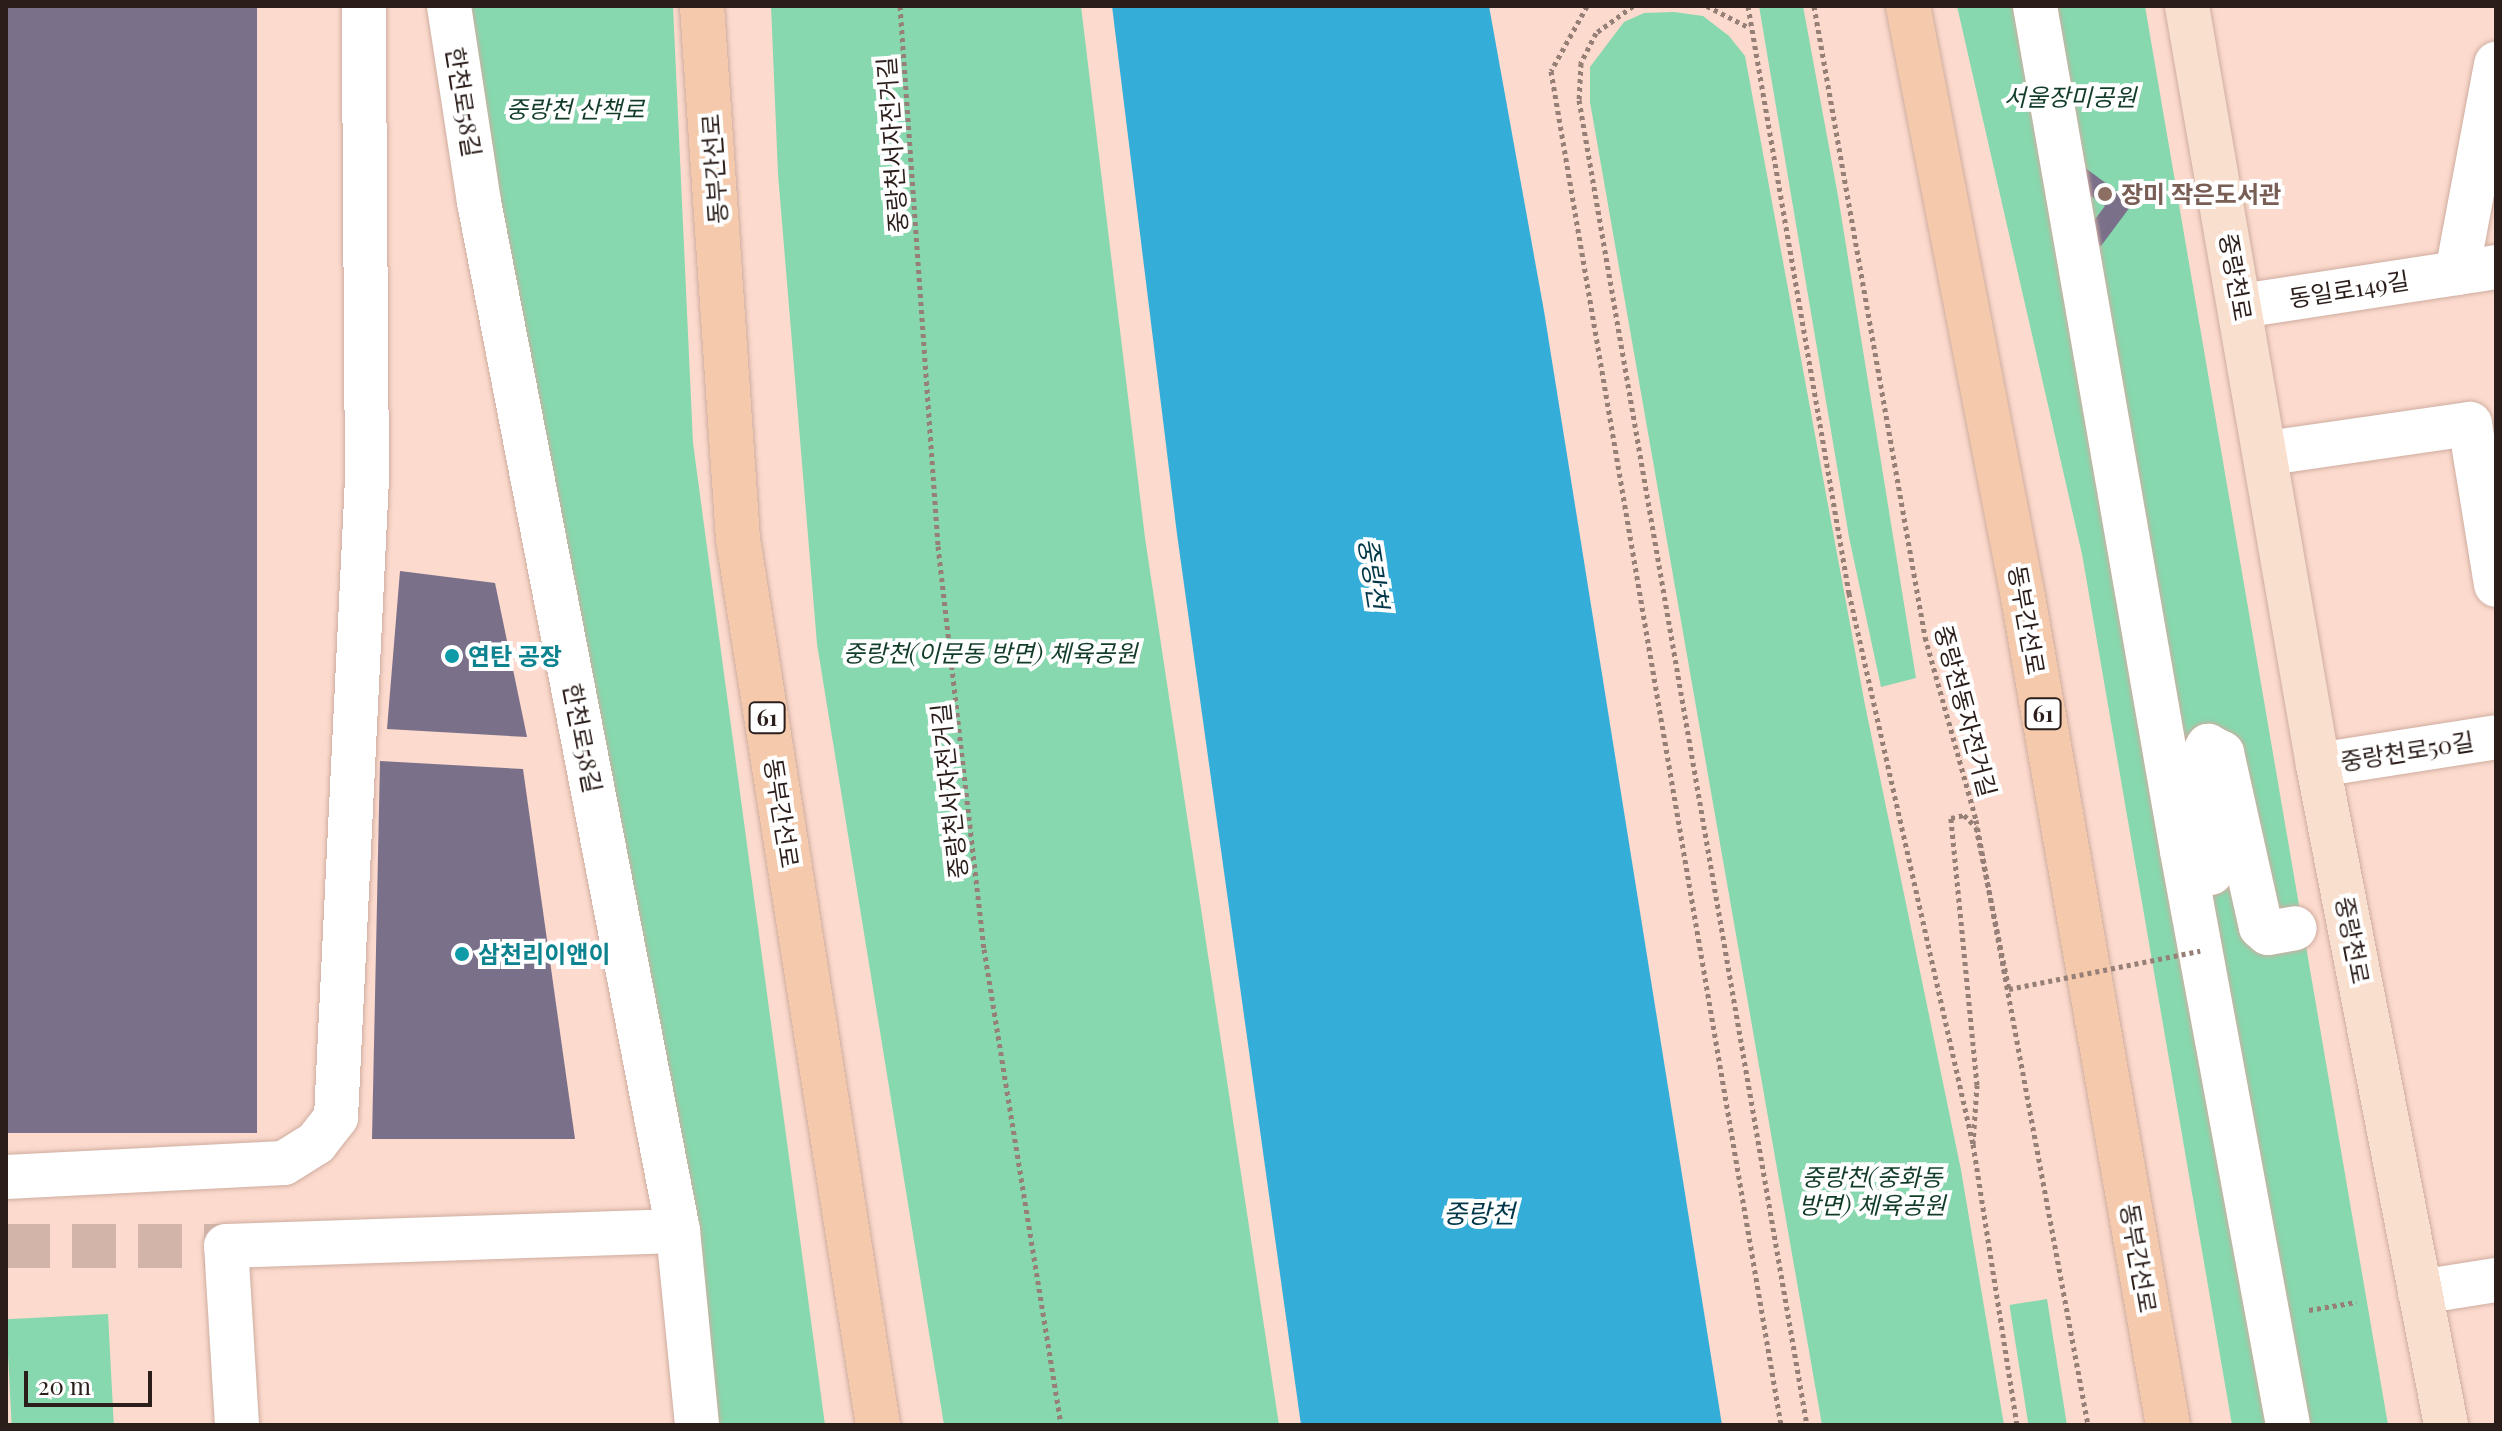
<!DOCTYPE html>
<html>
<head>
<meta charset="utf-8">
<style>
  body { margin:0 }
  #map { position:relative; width:2502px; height:1431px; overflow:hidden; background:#fcdacd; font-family:"Playfair Display","Noto Sans KR",serif }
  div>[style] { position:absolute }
  .green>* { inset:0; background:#87d8ae; transform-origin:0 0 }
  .water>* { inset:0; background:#35add9 }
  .building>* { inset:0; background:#7b708a; transform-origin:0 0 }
  .minor-tunnel>* { height:44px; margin-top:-22px; transform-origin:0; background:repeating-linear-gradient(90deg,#d2b4a9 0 44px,transparent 0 66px) }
  .path>* { height:5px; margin-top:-2.5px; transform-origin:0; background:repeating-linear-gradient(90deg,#967f76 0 4px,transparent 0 8px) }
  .roads { filter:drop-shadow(0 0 2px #ceada0) drop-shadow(0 0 2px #ceada0) }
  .minor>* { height:44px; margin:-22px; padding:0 22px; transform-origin:22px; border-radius:22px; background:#fff }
  .major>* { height:44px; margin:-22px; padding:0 22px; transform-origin:22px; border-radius:22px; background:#f9dfcd }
  .highway>* { height:44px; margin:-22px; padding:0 22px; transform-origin:22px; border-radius:22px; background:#f5caac }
  .path-bridge>* { height:5px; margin-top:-2.5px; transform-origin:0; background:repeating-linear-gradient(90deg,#967f76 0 4px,transparent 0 8px) }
  .dots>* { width:22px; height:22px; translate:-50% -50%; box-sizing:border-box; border:4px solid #fff; border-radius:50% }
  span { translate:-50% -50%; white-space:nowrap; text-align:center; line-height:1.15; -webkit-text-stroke:8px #fff; paint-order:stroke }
  .shield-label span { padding:2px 6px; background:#fff; border:2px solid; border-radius:6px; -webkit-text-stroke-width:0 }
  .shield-label { font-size:22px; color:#2b1e1a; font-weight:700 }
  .park-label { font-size:24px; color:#103c28; font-style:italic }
  .street-label { font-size:24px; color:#2b1e1a }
  .education-label { font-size:24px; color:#785e54; font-weight:700 }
  .left { translate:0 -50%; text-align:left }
  .culture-label { font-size:24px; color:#0d838f; font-weight:700 }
  .water-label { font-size:26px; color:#013749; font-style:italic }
  .frame { position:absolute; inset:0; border:8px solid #2b1e1a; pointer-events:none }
  .scale { position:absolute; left:24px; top:1371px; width:128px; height:36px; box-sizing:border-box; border:4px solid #2b1e1a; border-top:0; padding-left:10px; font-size:24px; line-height:28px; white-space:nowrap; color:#2b1e1a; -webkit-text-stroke:6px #fff; paint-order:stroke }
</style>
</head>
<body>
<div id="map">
  <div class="green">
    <div style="clip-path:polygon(452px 6px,673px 6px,693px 443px,825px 1425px,715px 1425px)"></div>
    <div style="clip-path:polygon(771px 6px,1081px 6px,1145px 538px,1279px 1425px,944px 1425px,817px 644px,778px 174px)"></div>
    <div style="clip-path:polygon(1759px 6px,1803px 6px,1838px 196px,1916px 678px,1881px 687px,1849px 537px)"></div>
    <div style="clip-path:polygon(1957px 6px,2145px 6px,2388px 1425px,2232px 1425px,2082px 554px)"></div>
    <div style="clip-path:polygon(1674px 12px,1703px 16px,1729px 36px,1745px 56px,1865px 705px,1961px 1170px,2004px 1425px,1822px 1425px,1590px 102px,1590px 67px,1624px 22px,1644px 13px)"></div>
    <div style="left:2047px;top:1299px;width:127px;height:38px;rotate:81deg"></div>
    <div style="left:108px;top:1314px;width:111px;height:102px;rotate:87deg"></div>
  </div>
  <div class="water">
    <div style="clip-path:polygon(1112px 6px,1489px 6px,1544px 311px,1722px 1425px,1301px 1425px,1177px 534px)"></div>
  </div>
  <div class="building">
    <div style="left:6px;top:6px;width:251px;height:1127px"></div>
    <div style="clip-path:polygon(2073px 159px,2133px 203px,2101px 246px,2084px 234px,2105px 206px,2077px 186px)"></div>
    <div style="clip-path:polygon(400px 571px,495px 583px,527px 737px,387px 729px)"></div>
    <div style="clip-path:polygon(380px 761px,523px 769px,575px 1139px,372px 1139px)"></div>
  </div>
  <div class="minor-tunnel">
    <div style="left:6px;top:1246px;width:220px"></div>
  </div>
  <div class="path">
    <div style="left:900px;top:6px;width:541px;rotate:85.97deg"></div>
    <div style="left:938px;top:546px;width:406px;rotate:83.5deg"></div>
    <div style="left:984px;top:949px;width:482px;rotate:80.8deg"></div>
    <div style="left:1587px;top:6px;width:74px;rotate:119deg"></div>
    <div style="left:1551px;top:71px;width:1373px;rotate:80.36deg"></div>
    <div style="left:1633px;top:6px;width:46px;rotate:143.9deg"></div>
    <div style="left:1596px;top:33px;width:34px;rotate:117deg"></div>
    <div style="left:1581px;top:63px;width:37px;rotate:93deg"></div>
    <div style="left:1579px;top:100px;width:1344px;rotate:80.24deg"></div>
    <div style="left:1707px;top:6px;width:48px;rotate:27.1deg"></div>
    <div style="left:1748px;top:6px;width:596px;rotate:80.24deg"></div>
    <div style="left:1849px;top:593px;width:565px;rotate:77.32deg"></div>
    <div style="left:1973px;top:1144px;width:284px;rotate:81.1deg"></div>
    <div style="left:1814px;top:6px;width:641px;rotate:80.02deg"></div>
    <div style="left:1925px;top:637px;width:190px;rotate:74.4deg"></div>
    <div style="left:1976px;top:820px;width:615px;rotate:79.51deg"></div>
    <div style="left:2309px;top:1310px;width:48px;rotate:-9.7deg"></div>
  </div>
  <div class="roads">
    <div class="minor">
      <div style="left:449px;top:6px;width:198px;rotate:81.3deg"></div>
      <div style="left:479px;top:202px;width:1048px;rotate:79.05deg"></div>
      <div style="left:678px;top:1231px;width:195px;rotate:84.4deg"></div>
      <div style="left:2035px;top:6px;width:858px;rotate:80.13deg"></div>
      <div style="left:2182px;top:851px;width:584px;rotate:79.54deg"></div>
      <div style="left:2457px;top:273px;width:213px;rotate:-79.4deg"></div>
      <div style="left:2242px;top:306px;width:257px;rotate:-8.7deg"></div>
      <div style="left:2268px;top:453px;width:204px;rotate:-8.2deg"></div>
      <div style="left:2470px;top:424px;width:163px;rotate:80.8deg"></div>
      <div style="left:2318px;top:765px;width:180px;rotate:-8.9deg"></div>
      <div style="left:2211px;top:873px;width:116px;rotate:-94.4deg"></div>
      <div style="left:2202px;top:757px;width:13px;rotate:-61deg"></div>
      <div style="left:2208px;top:746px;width:16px;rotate:27deg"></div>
      <div style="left:2222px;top:753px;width:178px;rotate:77.4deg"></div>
      <div style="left:2261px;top:927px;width:9px;rotate:41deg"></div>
      <div style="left:2268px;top:933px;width:27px;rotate:-10deg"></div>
      <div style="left:6px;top:1177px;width:278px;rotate:-2.9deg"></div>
      <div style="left:284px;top:1163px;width:38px;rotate:-32deg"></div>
      <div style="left:316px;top:1143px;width:33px;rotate:-52deg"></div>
      <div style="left:336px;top:1117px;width:639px;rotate:-87.22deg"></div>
      <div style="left:367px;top:479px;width:473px;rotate:-90.4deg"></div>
      <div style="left:2420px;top:1292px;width:77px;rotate:-9deg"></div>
      <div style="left:237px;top:1425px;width:179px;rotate:-93.5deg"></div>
      <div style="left:226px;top:1246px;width:452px;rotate:-1.9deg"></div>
    </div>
    <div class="major">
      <div style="left:2187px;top:6px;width:770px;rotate:80.21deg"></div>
      <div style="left:2318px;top:765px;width:672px;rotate:79.02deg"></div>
    </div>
    <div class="highway">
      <div style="left:702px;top:6px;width:534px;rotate:86.14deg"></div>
      <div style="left:738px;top:539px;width:897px;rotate:81.02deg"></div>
      <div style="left:1908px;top:6px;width:602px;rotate:78.99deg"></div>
      <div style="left:2023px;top:597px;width:841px;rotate:80.07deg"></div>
    </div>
  </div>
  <div class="path-bridge">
    <div style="left:1973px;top:1144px;width:59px;rotate:-86.1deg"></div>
    <div style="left:1977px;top:1085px;width:268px;rotate:-95.6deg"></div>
    <div style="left:1951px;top:818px;width:13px;rotate:-13deg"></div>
    <div style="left:1964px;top:815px;width:17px;rotate:45deg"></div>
    <div style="left:1976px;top:827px;width:165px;rotate:78.5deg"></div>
    <div style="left:2009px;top:989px;width:195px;rotate:-11.3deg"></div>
  </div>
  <div class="dots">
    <div style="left:2105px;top:194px;background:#8d6e63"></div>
    <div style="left:452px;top:656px;background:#0f9aa8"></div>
    <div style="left:462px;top:954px;background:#0f9aa8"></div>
  </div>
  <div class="shield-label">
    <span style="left:2043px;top:714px">61</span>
    <span style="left:767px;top:718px">61</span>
  </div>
  <div class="park-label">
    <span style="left:2070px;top:97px">서울장미공원</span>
    <span style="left:575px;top:109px">중랑천 산책로</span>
    <span style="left:990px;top:653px">중랑천(이문동 방면) 체육공원</span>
    <span style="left:1872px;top:1191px">중랑천(중화동<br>방면) 체육공원</span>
  </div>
  <div class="street-label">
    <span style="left:464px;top:102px;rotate:81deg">한천로58길</span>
    <span style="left:892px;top:145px;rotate:-94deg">중랑천서자전거길</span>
    <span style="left:714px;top:169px;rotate:-94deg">동부간선로</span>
    <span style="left:2236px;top:277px;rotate:80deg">중랑천로</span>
    <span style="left:2349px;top:289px;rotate:-9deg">동일로149길</span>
    <span style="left:2027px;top:620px;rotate:80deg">동부간선로</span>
    <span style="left:1966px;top:711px;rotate:75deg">중랑천동자전거길</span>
    <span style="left:583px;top:738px;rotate:79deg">한천로58길</span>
    <span style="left:2407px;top:751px;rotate:-9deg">중랑천로50길</span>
    <span style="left:949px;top:791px;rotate:-96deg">중랑천서자전거길</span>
    <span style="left:782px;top:813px;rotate:81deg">동부간선로</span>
    <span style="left:2353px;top:940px;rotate:79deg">중랑천로</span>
    <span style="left:2139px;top:1258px;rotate:80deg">동부간선로</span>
  </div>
  <div class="education-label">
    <span class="left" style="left:2121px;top:194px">장미 작은도서관</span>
  </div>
  <div class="culture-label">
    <span class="left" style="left:468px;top:656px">연탄 공장</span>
    <span class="left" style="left:478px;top:954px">삼천리이앤이</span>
  </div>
  <div class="water-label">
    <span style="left:1374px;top:573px;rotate:81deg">중랑천</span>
    <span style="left:1479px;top:1213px">중랑천</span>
  </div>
  <div class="frame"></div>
  <div class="scale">20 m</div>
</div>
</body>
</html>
